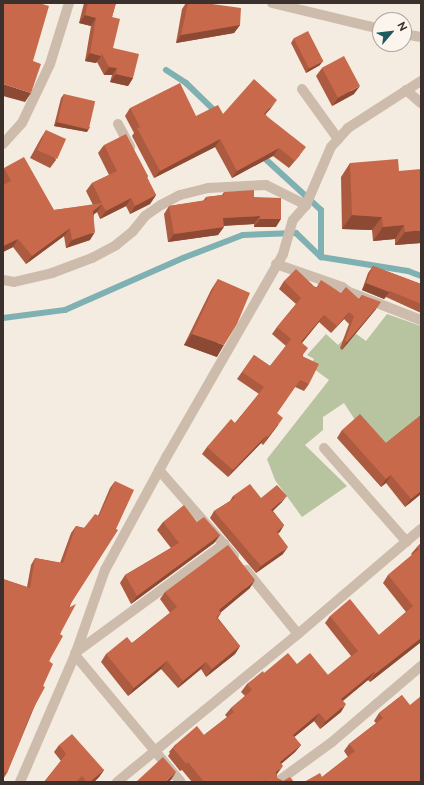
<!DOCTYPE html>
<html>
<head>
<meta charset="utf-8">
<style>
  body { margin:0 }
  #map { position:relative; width:424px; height:785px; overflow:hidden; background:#f4ebe1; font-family:Raleway,sans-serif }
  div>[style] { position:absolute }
  .green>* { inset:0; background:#b8c4a0 }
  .stream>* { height:6px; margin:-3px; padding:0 3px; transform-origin:3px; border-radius:3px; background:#7fb0b2 }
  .minor>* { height:10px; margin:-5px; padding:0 5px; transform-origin:5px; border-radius:5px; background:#cdbbac }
  .tertiary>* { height:10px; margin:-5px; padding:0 5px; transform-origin:5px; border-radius:5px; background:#cdbbac }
  .wall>* { inset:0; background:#ac5a40 }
  .shaded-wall>* { inset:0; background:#8c4a34 }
  .building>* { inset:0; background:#c8694b; transform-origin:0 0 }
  span { translate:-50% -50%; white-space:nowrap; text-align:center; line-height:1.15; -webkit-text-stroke:4px #fbf5ee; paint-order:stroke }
  .frame { position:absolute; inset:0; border:4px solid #3b302b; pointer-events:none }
  .north { position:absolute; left:372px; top:12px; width:40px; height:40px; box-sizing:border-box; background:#fbf5ee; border:1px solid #aea6a0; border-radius:50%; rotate:62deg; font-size:11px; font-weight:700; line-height:16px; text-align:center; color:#3b302b }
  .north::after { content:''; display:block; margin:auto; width:14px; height:18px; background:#1f5a5e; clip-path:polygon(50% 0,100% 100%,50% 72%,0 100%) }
</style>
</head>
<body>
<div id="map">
  <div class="green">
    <div style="clip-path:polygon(387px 314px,421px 326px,421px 417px,418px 417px,384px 449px,355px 420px,344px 403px,323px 417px,323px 430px,305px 445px,347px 486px,302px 517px,275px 480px,267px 459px,329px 380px,310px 366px,314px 359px,307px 355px,326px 334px,338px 345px,352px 331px,366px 341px)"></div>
  </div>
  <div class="stream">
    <div style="left:166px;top:70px;width:24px;rotate:33deg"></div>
    <div style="left:186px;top:83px;width:43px;rotate:44.1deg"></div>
    <div style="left:261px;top:155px;width:81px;rotate:42.5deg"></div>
    <div style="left:321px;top:210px;width:47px;rotate:90deg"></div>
    <div style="left:3px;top:318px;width:63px;rotate:-7.4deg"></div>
    <div style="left:65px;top:310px;width:129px;rotate:-23.8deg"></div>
    <div style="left:183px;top:258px;width:64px;rotate:-21deg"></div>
    <div style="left:243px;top:235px;width:53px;rotate:-2.2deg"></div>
    <div style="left:296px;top:233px;width:35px;rotate:44deg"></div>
    <div style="left:321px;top:257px;width:88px;rotate:9.1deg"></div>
    <div style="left:408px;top:271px;width:14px;rotate:21deg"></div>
  </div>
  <div class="minor">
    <div style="left:302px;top:89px;width:62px;rotate:54.2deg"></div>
    <div style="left:406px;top:90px;width:20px;rotate:41deg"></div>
    <div style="left:118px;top:124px;width:26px;rotate:62deg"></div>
    <div style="left:3px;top:144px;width:28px;rotate:-48deg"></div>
    <div style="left:22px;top:123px;width:65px;rotate:-64.6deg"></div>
    <div style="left:50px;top:64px;width:64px;rotate:-72.7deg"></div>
    <div style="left:276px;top:264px;width:70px;rotate:19.2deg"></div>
    <div style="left:342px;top:287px;width:9px;rotate:36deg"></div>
    <div style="left:349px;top:292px;width:77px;rotate:21.3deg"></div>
    <div style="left:3px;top:280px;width:11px;rotate:10deg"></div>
    <div style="left:14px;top:282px;width:39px;rotate:-13deg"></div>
    <div style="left:52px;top:273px;width:43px;rotate:-20.6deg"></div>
    <div style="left:92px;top:258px;width:27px;rotate:-28deg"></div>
    <div style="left:116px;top:245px;width:22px;rotate:-39deg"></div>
    <div style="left:133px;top:231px;width:19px;rotate:-51deg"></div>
    <div style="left:145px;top:216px;width:19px;rotate:-35deg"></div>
    <div style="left:161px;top:205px;width:21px;rotate:-28deg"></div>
    <div style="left:180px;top:195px;width:29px;rotate:-14deg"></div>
    <div style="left:208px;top:188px;width:58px;rotate:-3deg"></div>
    <div style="left:266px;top:185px;width:45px;rotate:26.6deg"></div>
    <div style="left:324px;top:448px;width:125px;rotate:48.6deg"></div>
    <div style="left:159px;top:470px;width:114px;rotate:48.9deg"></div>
    <div style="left:246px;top:570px;width:82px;rotate:50.9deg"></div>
    <div style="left:75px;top:653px;width:185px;rotate:-36.2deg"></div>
    <div style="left:75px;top:655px;width:165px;rotate:50.2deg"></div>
    <div style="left:20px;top:782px;width:138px;rotate:-66.6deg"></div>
    <div style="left:75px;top:655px;width:90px;rotate:-70.6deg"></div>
    <div style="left:105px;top:570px;width:130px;rotate:-61.5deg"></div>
    <div style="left:167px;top:456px;width:233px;rotate:-60.1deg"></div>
    <div style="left:283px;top:254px;width:35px;rotate:-74deg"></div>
    <div style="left:293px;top:220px;width:20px;rotate:-49deg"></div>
    <div style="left:306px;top:205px;width:63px;rotate:-66.7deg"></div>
    <div style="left:331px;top:147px;width:25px;rotate:-48deg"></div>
    <div style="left:348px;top:128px;width:87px;rotate:-32.8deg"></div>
    <div style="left:117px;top:782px;width:234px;rotate:-39.3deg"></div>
    <div style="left:298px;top:634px;width:162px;rotate:-40.5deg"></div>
    <div style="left:277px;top:782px;width:68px;rotate:-36deg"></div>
    <div style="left:332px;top:742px;width:117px;rotate:-40.5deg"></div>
  </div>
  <div class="tertiary">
    <div style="left:272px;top:3px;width:111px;rotate:13.5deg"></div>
    <div style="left:404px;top:34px;width:17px;rotate:10deg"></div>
  </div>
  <div class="wall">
    <div style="clip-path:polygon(84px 3px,116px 3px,112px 17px,113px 48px,133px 78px,128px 86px,110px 82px,112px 75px,104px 75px,97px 62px,96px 63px,85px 61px,91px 26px,79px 23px)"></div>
    <div style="clip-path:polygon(186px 3px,205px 3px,240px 25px,234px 33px,176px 43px,182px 9px)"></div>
    <div style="clip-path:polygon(294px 38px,320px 65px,306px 73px,291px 43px)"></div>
    <div style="clip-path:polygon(322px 68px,354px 94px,332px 106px,316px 76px)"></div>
    <div style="clip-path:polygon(64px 94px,87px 132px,54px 126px,61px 98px)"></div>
    <div style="clip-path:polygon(130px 108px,196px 116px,223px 114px,271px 108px,265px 114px,300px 155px,289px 168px,273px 156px,232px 178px,215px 147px,154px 178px,132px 136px,134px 133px,125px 116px)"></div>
    <div style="clip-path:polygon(46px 130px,56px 160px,50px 168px,30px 158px,41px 138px)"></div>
    <div style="clip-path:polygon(104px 145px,148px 176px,147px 178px,156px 195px,150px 204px,130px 214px,126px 206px,100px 219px,97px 212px,94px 214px,90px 240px,66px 248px,64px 236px,26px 264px,13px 247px,3px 252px,3px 169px,4px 168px,54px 210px,93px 205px,86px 191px,92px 183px,109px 175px,98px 153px)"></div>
    <div style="clip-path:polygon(350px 163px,399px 171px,421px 243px,395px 245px,395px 239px,373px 241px,372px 230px,342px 229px,341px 177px)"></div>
    <div style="clip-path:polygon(224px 192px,254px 197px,276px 227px,254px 227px,254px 224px,224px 226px,218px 235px,168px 242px,164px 214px,169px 206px,203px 201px,206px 197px,222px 195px)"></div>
    <div style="clip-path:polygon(373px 266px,421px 284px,421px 313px,386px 297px,384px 299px,362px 290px,368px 273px)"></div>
    <div style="clip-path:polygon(218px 279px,217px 357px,184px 345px,211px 290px)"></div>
    <div style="clip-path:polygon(284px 281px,316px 287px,341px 293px,359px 299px,362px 295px,376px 309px,342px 350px,340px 348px,349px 324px,344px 319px,331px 333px,319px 322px,302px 343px,303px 356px,309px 384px,304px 391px,295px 387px,277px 413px,278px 425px,263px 445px,261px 443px,228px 477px,202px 454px,207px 447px,235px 423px,259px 394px,237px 379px,254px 355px,270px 366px,286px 346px,272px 334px,277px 327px,296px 304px,279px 289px)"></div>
    <div style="clip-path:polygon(421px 415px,421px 494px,405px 507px,386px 483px,381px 487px,337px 438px,342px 430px,386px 443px)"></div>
    <div style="clip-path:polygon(115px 481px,60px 634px,49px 661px,43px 686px,7px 773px,3px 779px,3px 579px,27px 587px,31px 565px,35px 558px,60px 563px,71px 533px,76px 526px,84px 528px,98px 516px,110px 488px)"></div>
    <div style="clip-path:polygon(233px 496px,261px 498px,282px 502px,273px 511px,284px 525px,278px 533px,283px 554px,256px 573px,210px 518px,214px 511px,230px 501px)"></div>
    <div style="clip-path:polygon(163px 522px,197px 522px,220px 535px,214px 543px,131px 604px,120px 583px,125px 575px,171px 548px,157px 530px)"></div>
    <div style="clip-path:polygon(421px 543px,421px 642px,370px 682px,368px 680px,343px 701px,341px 712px,320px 729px,314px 721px,294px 737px,301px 745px,295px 752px,281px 764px,277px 774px,277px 778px,283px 781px,294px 782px,192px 782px,182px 770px,180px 771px,168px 756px,170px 753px,169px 752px,175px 745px,204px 735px,227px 717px,225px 715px,231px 708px,245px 696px,241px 692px,247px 684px,264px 673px,297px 664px,328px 675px,351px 656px,325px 623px,330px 616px,379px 635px,406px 612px,383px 583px,388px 575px,412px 555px,411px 554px,417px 547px)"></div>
    <div style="clip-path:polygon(250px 588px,221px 612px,221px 613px,218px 618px,240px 646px,235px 654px,206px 677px,201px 669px,178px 688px,161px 669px,128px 696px,101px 662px,106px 654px,132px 643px,170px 613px,160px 599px,165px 592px)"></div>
    <div style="clip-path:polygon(402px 695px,421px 782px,322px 777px,348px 757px,344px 751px,349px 744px,376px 723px,374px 721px,379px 713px)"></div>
    <div style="clip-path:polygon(59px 745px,104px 770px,99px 777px,94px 782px,44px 782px,61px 761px,54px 752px)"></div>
  </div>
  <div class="shaded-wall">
    <div style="clip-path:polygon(85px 15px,96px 18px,91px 26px,79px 23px)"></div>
    <div style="clip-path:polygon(240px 25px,234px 33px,176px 43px,181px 35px)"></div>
    <div style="clip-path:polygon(90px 53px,101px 56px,96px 63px,85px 61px)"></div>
    <div style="clip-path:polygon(323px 61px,320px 65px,306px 73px,309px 68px)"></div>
    <div style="clip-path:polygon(109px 67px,117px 68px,112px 75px,104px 75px)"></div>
    <div style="clip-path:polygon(116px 74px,133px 78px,128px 86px,110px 82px)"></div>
    <div style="clip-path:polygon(3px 84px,31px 93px,25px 102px,3px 96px)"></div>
    <div style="clip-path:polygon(360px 86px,354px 94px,332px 106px,338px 98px)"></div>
    <div style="clip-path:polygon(277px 100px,271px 108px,259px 122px,264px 114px)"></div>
    <div style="clip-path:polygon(57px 122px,90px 127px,87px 132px,54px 126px)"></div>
    <div style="clip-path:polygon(220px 139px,215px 147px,154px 178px,160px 171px)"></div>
    <div style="clip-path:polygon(279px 148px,273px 156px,232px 178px,237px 171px)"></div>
    <div style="clip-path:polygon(156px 195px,150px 204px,130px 214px,135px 206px)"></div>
    <div style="clip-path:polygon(131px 198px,126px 206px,100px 219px,106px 211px)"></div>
    <div style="clip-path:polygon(102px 204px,97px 212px,88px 219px,93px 211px)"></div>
    <div style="clip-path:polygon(352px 215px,382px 217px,372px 230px,342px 229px)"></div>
    <div style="clip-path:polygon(260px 216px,254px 224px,217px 226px,223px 218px)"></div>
    <div style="clip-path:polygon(260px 219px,281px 219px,276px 227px,254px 227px)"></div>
    <div style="clip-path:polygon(404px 225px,395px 239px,373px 241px,383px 227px)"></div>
    <div style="clip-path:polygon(224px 227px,218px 235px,168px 242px,174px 234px)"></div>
    <div style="clip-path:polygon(70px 228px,64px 236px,26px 264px,32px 256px)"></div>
    <div style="clip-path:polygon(421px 230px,421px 243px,395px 245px,405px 232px)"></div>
    <div style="clip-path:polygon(95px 232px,90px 240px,66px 248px,72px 240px)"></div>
    <div style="clip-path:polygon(18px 239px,13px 247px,3px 252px,3px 246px)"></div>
    <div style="clip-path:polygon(366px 283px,390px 291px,384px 299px,362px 290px)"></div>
    <div style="clip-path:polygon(381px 302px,376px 309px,342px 350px,347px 342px)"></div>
    <div style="clip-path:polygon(349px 312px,344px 319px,331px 333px)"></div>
    <div style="clip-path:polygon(324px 315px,319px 322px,296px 350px,301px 342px)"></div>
    <div style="clip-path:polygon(192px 334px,224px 345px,217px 357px,184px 345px)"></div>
    <div style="clip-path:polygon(283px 418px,278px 425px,263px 445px,268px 437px)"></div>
    <div style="clip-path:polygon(266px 436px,261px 443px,228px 477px,233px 470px)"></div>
    <div style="clip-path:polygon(391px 475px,386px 483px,381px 487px,386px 479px)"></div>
    <div style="clip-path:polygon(421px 491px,421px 494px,405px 507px,411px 499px)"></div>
    <div style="clip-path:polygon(287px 496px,282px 502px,267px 516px,271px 510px)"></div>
    <div style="clip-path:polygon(284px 525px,280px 532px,272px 538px,277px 532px)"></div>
    <div style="clip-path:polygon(220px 535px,214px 543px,131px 604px,137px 596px)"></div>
    <div style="clip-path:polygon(288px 547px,283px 554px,256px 573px,261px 566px)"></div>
    <div style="clip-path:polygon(255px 580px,250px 588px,214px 618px,219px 610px)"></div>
    <div style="clip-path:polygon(421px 638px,421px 642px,370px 682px,375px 674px)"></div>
    <div style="clip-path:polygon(240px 646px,235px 654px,206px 677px,212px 669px)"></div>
    <div style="clip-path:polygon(167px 661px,161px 669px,128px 696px,134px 688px)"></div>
    <div style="clip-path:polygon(206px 662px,201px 669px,178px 688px,183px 681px)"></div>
    <div style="clip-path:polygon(374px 672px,368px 680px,336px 706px,341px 699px)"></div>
    <div style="clip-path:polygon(346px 704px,341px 712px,320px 729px,326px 721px)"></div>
    <div style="clip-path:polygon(319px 713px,314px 721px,287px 743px,293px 735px)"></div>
    <div style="clip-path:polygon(301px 745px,295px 752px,274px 770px,280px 762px)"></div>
    <div style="clip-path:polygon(283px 766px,277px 774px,271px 780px,276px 772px)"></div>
    <div style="clip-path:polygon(104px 770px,99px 777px,94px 782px,90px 782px)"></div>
    <div style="clip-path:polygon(176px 772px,171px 780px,168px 782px,165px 782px)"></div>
  </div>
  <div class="building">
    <div style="clip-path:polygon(3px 3px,39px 3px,49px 6px,33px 61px,41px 64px,31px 93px,3px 84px)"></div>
    <div style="clip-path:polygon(88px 3px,116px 3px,112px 17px,120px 19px,113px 48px,139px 54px,133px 78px,116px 74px,117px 68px,109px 67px,102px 54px,101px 56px,90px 53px,96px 18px,85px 15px)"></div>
    <div style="clip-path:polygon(188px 3px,205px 3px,241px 8px,240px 25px,181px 35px)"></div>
    <div style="left:308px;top:31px;width:34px;height:16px;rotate:63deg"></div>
    <div style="left:344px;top:56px;width:34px;height:25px;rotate:62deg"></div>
    <div style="clip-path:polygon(254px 79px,277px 100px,264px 114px,306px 147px,295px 161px,279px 148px,237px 171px,220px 139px,160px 171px,137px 128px,140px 127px,130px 108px,180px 83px,196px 116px,218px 105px,223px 114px)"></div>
    <div style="left:64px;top:94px;width:32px;height:29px;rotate:13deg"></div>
    <div style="left:46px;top:130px;width:22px;height:22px;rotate:24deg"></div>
    <div style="clip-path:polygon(126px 134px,148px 176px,147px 177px,156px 195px,135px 206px,131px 198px,106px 211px,102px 204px,93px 211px,95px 232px,72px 240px,70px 228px,32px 256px,18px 239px,3px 246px,3px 185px,11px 181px,4px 168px,24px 157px,54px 210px,102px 203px,92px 183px,117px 171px,104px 145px)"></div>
    <div style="clip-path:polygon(398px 159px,399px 171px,421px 169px,421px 230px,405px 232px,404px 225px,383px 227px,382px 217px,352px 215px,350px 163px)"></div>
    <div style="clip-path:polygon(254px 190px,254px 197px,281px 198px,281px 219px,260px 219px,260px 216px,223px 218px,224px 227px,174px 234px,169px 206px,206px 200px,206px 197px,224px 195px,224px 192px)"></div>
    <div style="clip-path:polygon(373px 266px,421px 284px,421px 304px,390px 291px,389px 292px,366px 283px)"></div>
    <div style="clip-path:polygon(296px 269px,316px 288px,321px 280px,341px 293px,346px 287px,360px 300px,362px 295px,381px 302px,347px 342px,345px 341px,354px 316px,349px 312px,337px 326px,324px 315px,301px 342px,308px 348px,302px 356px,319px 364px,309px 384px,300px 380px,277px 413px,283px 418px,268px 437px,266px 436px,233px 470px,207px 447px,231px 419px,235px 423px,264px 387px,242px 372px,254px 355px,270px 366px,291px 339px,277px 327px,301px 298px,284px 281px)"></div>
    <div style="clip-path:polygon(218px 279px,250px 293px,237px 324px,224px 345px,192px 334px)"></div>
    <div style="clip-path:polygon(360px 414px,386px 443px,421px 415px,421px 491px,411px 499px,391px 475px,386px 479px,342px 430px)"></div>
    <div style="clip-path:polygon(115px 481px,134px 490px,116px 529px,118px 530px,68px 608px,76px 604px,60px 634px,63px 636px,49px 661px,53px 664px,43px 686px,45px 687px,31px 713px,7px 773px,3px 771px,3px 579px,30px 588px,35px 558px,63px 563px,76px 526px,84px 528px,95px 514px,99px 516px)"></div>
    <div style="clip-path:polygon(250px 484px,261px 498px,277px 485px,287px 496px,271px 510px,284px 525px,277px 532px,288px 547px,261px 566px,214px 511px,235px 498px,233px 496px)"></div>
    <div style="clip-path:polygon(184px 505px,197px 522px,204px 517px,220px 535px,137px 596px,125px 575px,179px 543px,163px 522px)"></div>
    <div style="clip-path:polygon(421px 543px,421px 638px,375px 674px,374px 672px,341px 699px,346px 704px,326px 721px,319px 713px,293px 735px,301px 745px,280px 762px,283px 766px,276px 772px,277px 778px,283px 781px,290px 777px,294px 782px,266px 782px,265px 780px,263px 782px,204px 782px,188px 762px,186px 764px,173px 748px,176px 746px,175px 745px,197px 726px,204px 735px,234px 712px,231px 708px,252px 690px,247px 684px,263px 671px,264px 673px,288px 653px,297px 664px,310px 653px,328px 675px,358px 651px,330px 616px,350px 599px,379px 635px,413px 606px,388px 575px,419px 549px,417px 547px)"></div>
    <div style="clip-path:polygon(228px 545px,255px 580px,219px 610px,221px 613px,216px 617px,240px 646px,212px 669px,206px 662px,183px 681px,167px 661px,134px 688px,106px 654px,127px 637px,132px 643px,177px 607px,165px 592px)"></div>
    <div style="clip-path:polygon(402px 695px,410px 705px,421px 696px,421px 782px,304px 782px,320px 773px,322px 777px,355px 751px,349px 744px,383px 718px,379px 713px)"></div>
    <div style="clip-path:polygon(72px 734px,104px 770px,90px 782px,87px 782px,82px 776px,76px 782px,44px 782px,66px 754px,59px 745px)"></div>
    <div style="clip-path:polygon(163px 757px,176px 772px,165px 782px,136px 782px)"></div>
  </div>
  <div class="frame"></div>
  <div class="north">N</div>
</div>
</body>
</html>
